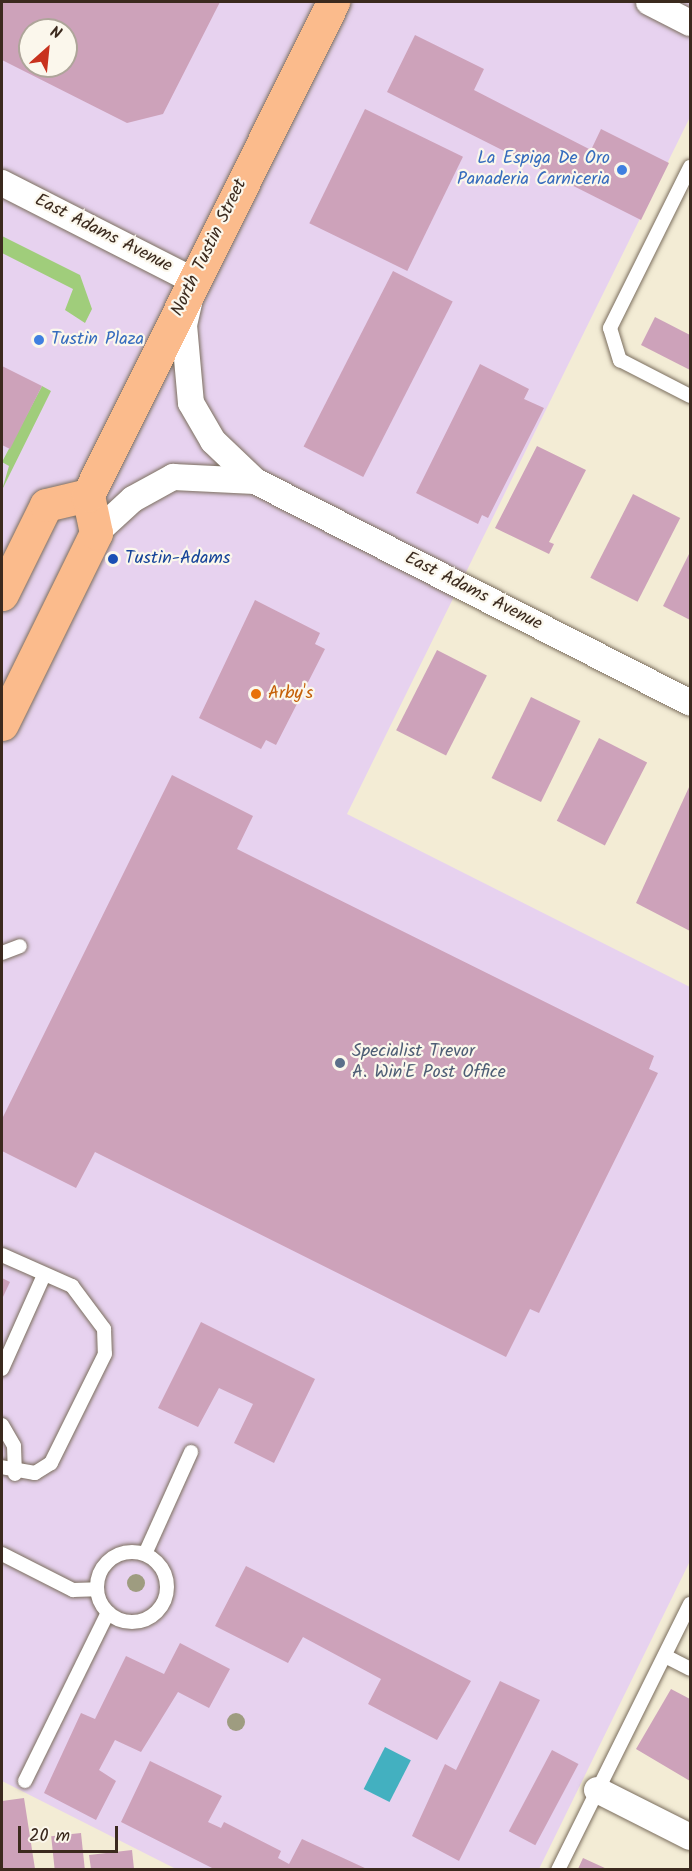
<!DOCTYPE html>
<html>
<head>
<meta charset="utf-8">
<style>
  body { margin:0 }
  #map { position:relative; width:692px; height:1871px; overflow:hidden; background:#f3ecd5; font-family:Kalam,sans-serif }
  div>[style] { position:absolute }
  .built>* { inset:0; background:#e7d2ef }
  .green>* { inset:0; background:#a0cd7b }
  .water>* { inset:0; background:#43b0c0; transform-origin:0 0 }
  .building>* { inset:0; background:#cda2ba; transform-origin:0 0 }
  .roads { filter:drop-shadow(0 0 2px #7b6e5e) drop-shadow(0 0 2px #7b6e5e) }
  .lane>* { height:14px; margin:-7px; padding:0 7px; transform-origin:7px; border-radius:7px; background:#fff }
  .lane>.ring { margin:-7px; padding:0; box-sizing:content-box; background:none; border:14px solid #fff; border-radius:50% }
  .street>* { height:26px; margin:-13px; padding:0 13px; transform-origin:13px; border-radius:13px; background:#fff }
  .primary>* { height:33px; margin:-16.5px; padding:0 16.5px; transform-origin:16.5px; border-radius:16.5px; background:#fbbb8c }
  .trees>* { width:18px; height:18px; margin:-9px; border-radius:50%; background:#9e9c80 }
  .dots>* { width:16px; height:16px; translate:-50% -50%; box-sizing:border-box; border:3px solid #fbf7ec; border-radius:50% }
  span { translate:-50% -50%; white-space:nowrap; text-align:center; line-height:1.15; -webkit-text-stroke:4.5px #fbf7ec; paint-order:stroke }
  .shop-label { font-size:18px; color:#366cbe }
  .right { translate:-100% -50%; text-align:right }
  .left { translate:0 -50%; text-align:left }
  .street-label { font-size:18px; color:#3b2a1e }
  .transit-label { font-size:18px; color:#164399 }
  .food-label { font-size:18px; color:#c56008 }
  .service-label { font-size:18px; color:#4e5e75 }
  .frame { position:absolute; inset:0; border:3px solid #3b2a1e; pointer-events:none }
  .north { position:absolute; left:18px; top:18px; width:60px; height:60px; box-sizing:border-box; background:#fbf7ec; border:2px solid #aea59a; border-radius:50%; rotate:27deg; font-size:16px; font-weight:700; line-height:24px; text-align:center; color:#3b2a1e }
  .north::after { content:''; display:block; margin:auto; width:21px; height:27px; background:#c8321e; clip-path:polygon(50% 0,100% 100%,50% 72%,0 100%) }
  .scale { position:absolute; left:18px; top:1826px; width:100px; height:27px; box-sizing:border-box; border:3px solid #3b2a1e; border-top:0; padding-left:8px; font-size:18px; line-height:21px; white-space:nowrap; color:#3b2a1e; -webkit-text-stroke:4px #fbf7ec; paint-order:stroke }
</style>
</head>
<body>
<div id="map">
  <div class="built">
    <div style="clip-path:polygon(evenodd,2px 2px,690px 2px,690px 117px,347px 814px,690px 987px,690px 1561px,539px 1869px,176px 1869px,2px 1781px,2px 2px,30px 30px,66px 30px,66px 66px,30px 66px,30px 30px)"></div>
  </div>
  <div class="green">
    <div style="clip-path:polygon(2px 236px,80px 275px,92px 309px,85px 323px,65px 310px,73px 289px,2px 253px)"></div>
    <div style="clip-path:polygon(42px 386px,51px 391px,2px 490px,9px 466px,2px 462px)"></div>
  </div>
  <div class="water">
    <div style="left:385px;top:1747px;width:29px;height:47px;rotate:27deg"></div>
  </div>
  <div class="building">
    <div style="clip-path:polygon(evenodd,2px 2px,220px 2px,163px 114px,127px 123px,2px 60px,2px 2px,30px 30px,66px 30px,66px 66px,30px 66px,30px 30px)"></div>
    <div style="clip-path:polygon(415px 35px,484px 69px,474px 90px,591px 150px,601px 129px,669px 163px,641px 220px,387px 92px)"></div>
    <div style="left:365px;top:109px;width:109px;height:127px;rotate:26deg"></div>
    <div style="left:393px;top:271px;width:67px;height:197px;rotate:27deg"></div>
    <div style="clip-path:polygon(655px 317px,690px 335px,690px 370px,641px 345px)"></div>
    <div style="clip-path:polygon(480px 364px,529px 389px,524px 399px,544px 408px,488px 518px,482px 515px,478px 524px,416px 493px)"></div>
    <div style="clip-path:polygon(2px 366px,42px 386px,10px 449px,2px 445px)"></div>
    <div style="clip-path:polygon(537px 446px,586px 470px,549px 542px,554px 544px,549px 554px,495px 528px)"></div>
    <div style="left:633px;top:494px;width:53px;height:94px;rotate:27deg"></div>
    <div style="clip-path:polygon(690px 552px,690px 620px,663px 606px)"></div>
    <div style="clip-path:polygon(255px 600px,320px 633px,315px 644px,325px 649px,276px 745px,266px 740px,261px 749px,199px 718px)"></div>
    <div style="left:437px;top:650px;width:56px;height:90px;rotate:27deg"></div>
    <div style="left:531px;top:697px;width:55px;height:90px;rotate:26deg"></div>
    <div style="left:599px;top:738px;width:54px;height:93px;rotate:27deg"></div>
    <div style="clip-path:polygon(172px 775px,253px 816px,237px 849px,654px 1056px,649px 1069px,658px 1073px,539px 1313px,530px 1309px,506px 1357px,95px 1152px,76px 1188px,2px 1151px,2px 1119px)"></div>
    <div style="clip-path:polygon(690px 785px,690px 931px,636px 903px)"></div>
    <div style="clip-path:polygon(2px 1278px,10px 1282px,2px 1299px)"></div>
    <div style="clip-path:polygon(201px 1322px,315px 1379px,274px 1463px,234px 1443px,253px 1404px,219px 1388px,198px 1427px,158px 1408px)"></div>
    <div style="clip-path:polygon(246px 1566px,471px 1681px,437px 1740px,368px 1704px,381px 1679px,303px 1637px,288px 1663px,215px 1626px)"></div>
    <div style="clip-path:polygon(180px 1643px,230px 1669px,209px 1708px,178px 1692px,141px 1752px,115px 1740px,99px 1770px,116px 1781px,96px 1820px,44px 1793px,81px 1713px,95px 1719px,126px 1656px,164px 1674px)"></div>
    <div style="clip-path:polygon(500px 1681px,540px 1700px,459px 1861px,412px 1836px,445px 1764px,456px 1770px)"></div>
    <div style="clip-path:polygon(671px 1689px,690px 1699px,690px 1781px,636px 1749px)"></div>
    <div style="left:552px;top:1750px;width:30px;height:92px;rotate:28deg"></div>
    <div style="clip-path:polygon(150px 1761px,222px 1796px,208px 1822px,221px 1828px,224px 1822px,281px 1851px,278px 1858px,289px 1864px,302px 1839px,367px 1869px,214px 1869px,121px 1822px)"></div>
    <div style="clip-path:polygon(24px 1798px,35px 1869px,2px 1869px,2px 1801px)"></div>
    <div style="left:81px;top:1833px;width:36px;height:30px;rotate:84deg"></div>
    <div style="clip-path:polygon(132px 1850px,134px 1869px,91px 1869px,89px 1855px)"></div>
    <div style="clip-path:polygon(583px 1858px,607px 1869px,616px 1869px,578px 1869px)"></div>
  </div>
  <div class="roads">
    <div class="lane">
      <div style="left:690px;top:167px;width:180px;rotate:116.4deg"></div>
      <div style="left:610px;top:328px;width:34px;rotate:73deg"></div>
      <div style="left:620px;top:360px;width:79px;rotate:27.2deg"></div>
      <div style="left:2px;top:953px;width:19px;rotate:-21deg"></div>
      <div style="left:2px;top:1255px;width:77px;rotate:23.9deg"></div>
      <div style="left:72px;top:1286px;width:54px;rotate:53.3deg"></div>
      <div style="left:104px;top:1329px;width:25px;rotate:88deg"></div>
      <div style="left:105px;top:1354px;width:122px;rotate:116.4deg"></div>
      <div style="left:51px;top:1463px;width:19px;rotate:148deg"></div>
      <div style="left:35px;top:1473px;width:34px;rotate:-170deg"></div>
      <div style="left:2px;top:1369px;width:103px;rotate:-65.9deg"></div>
      <div style="left:2px;top:1425px;width:24px;rotate:60deg"></div>
      <div style="left:14px;top:1446px;width:28px;rotate:88deg"></div>
      <div class="ring" style="left:97px;top:1552px;width:56px;height:56px"></div>
      <div style="left:2px;top:1554px;width:80px;rotate:26.9deg"></div>
      <div style="left:73px;top:1590px;width:24px;rotate:-2deg"></div>
      <div style="left:145px;top:1554px;width:112px;rotate:-65.7deg"></div>
      <div style="left:665px;top:1656px;width:28px;rotate:27deg"></div>
      <div style="left:25px;top:1781px;width:188px;rotate:-63.8deg"></div>
      <div style="left:558px;top:1870px;width:297px;rotate:-63.6deg"></div>
    </div>
    <div class="street">
      <div style="left:649px;top:2px;width:46px;rotate:27.1deg"></div>
      <div style="left:2px;top:183px;width:216px;rotate:27deg"></div>
      <div style="left:194px;top:281px;width:45px;rotate:102.8deg"></div>
      <div style="left:184px;top:325px;width:78px;rotate:84.9deg"></div>
      <div style="left:191px;top:403px;width:44px;rotate:59.9deg"></div>
      <div style="left:213px;top:441px;width:58px;rotate:43.6deg"></div>
      <div style="left:255px;top:481px;width:488px;rotate:27deg"></div>
      <div style="left:96px;top:533px;width:50px;rotate:-42.6deg"></div>
      <div style="left:133px;top:499px;width:46px;rotate:-28.8deg"></div>
      <div style="left:173px;top:477px;width:82px;rotate:2.8deg"></div>
      <div style="left:597px;top:1790px;width:104px;rotate:26.8deg"></div>
    </div>
    <div class="primary">
      <div style="left:2px;top:594px;width:99px;rotate:-63.7deg"></div>
      <div style="left:46px;top:505px;width:43px;rotate:-13.4deg"></div>
      <div style="left:2px;top:724px;width:213px;rotate:-63.8deg"></div>
      <div style="left:96px;top:533px;width:39px;rotate:-102deg"></div>
      <div style="left:88px;top:495px;width:551px;rotate:-63.57deg"></div>
    </div>
  </div>
  <div class="trees">
    <div style="left:136px;top:1583px"></div>
    <div style="left:236px;top:1722px"></div>
  </div>
  <div class="dots">
    <div style="left:622px;top:170px;background:#3f7fe0"></div>
    <div style="left:39px;top:340px;background:#3f7fe0"></div>
    <div style="left:113px;top:559px;background:#1a4fb4"></div>
    <div style="left:256px;top:694px;background:#e8710a"></div>
    <div style="left:340px;top:1063px;background:#5c6f8a"></div>
  </div>
  <div class="shop-label">
    <span class="right" style="left:610px;top:170px">La Espiga De Oro<br>Panaderia Carniceria</span>
    <span class="left" style="left:51px;top:340px">Tustin Plaza</span>
  </div>
  <div class="street-label">
    <span style="left:103px;top:234px;rotate:27deg">East Adams Avenue</span>
    <span style="left:210px;top:248px;rotate:-64deg">North Tustin Street</span>
    <span style="left:473px;top:592px;rotate:27deg">East Adams Avenue</span>
  </div>
  <div class="transit-label">
    <span class="left" style="left:125px;top:559px">Tustin-Adams</span>
  </div>
  <div class="food-label">
    <span class="left" style="left:268px;top:694px">Arby's</span>
  </div>
  <div class="service-label">
    <span class="left" style="left:352px;top:1063px">Specialist Trevor<br>A. Win'E Post Office</span>
  </div>
  <div class="frame"></div>
  <div class="north">N</div>
  <div class="scale">20 m</div>
</div>
</body>
</html>
